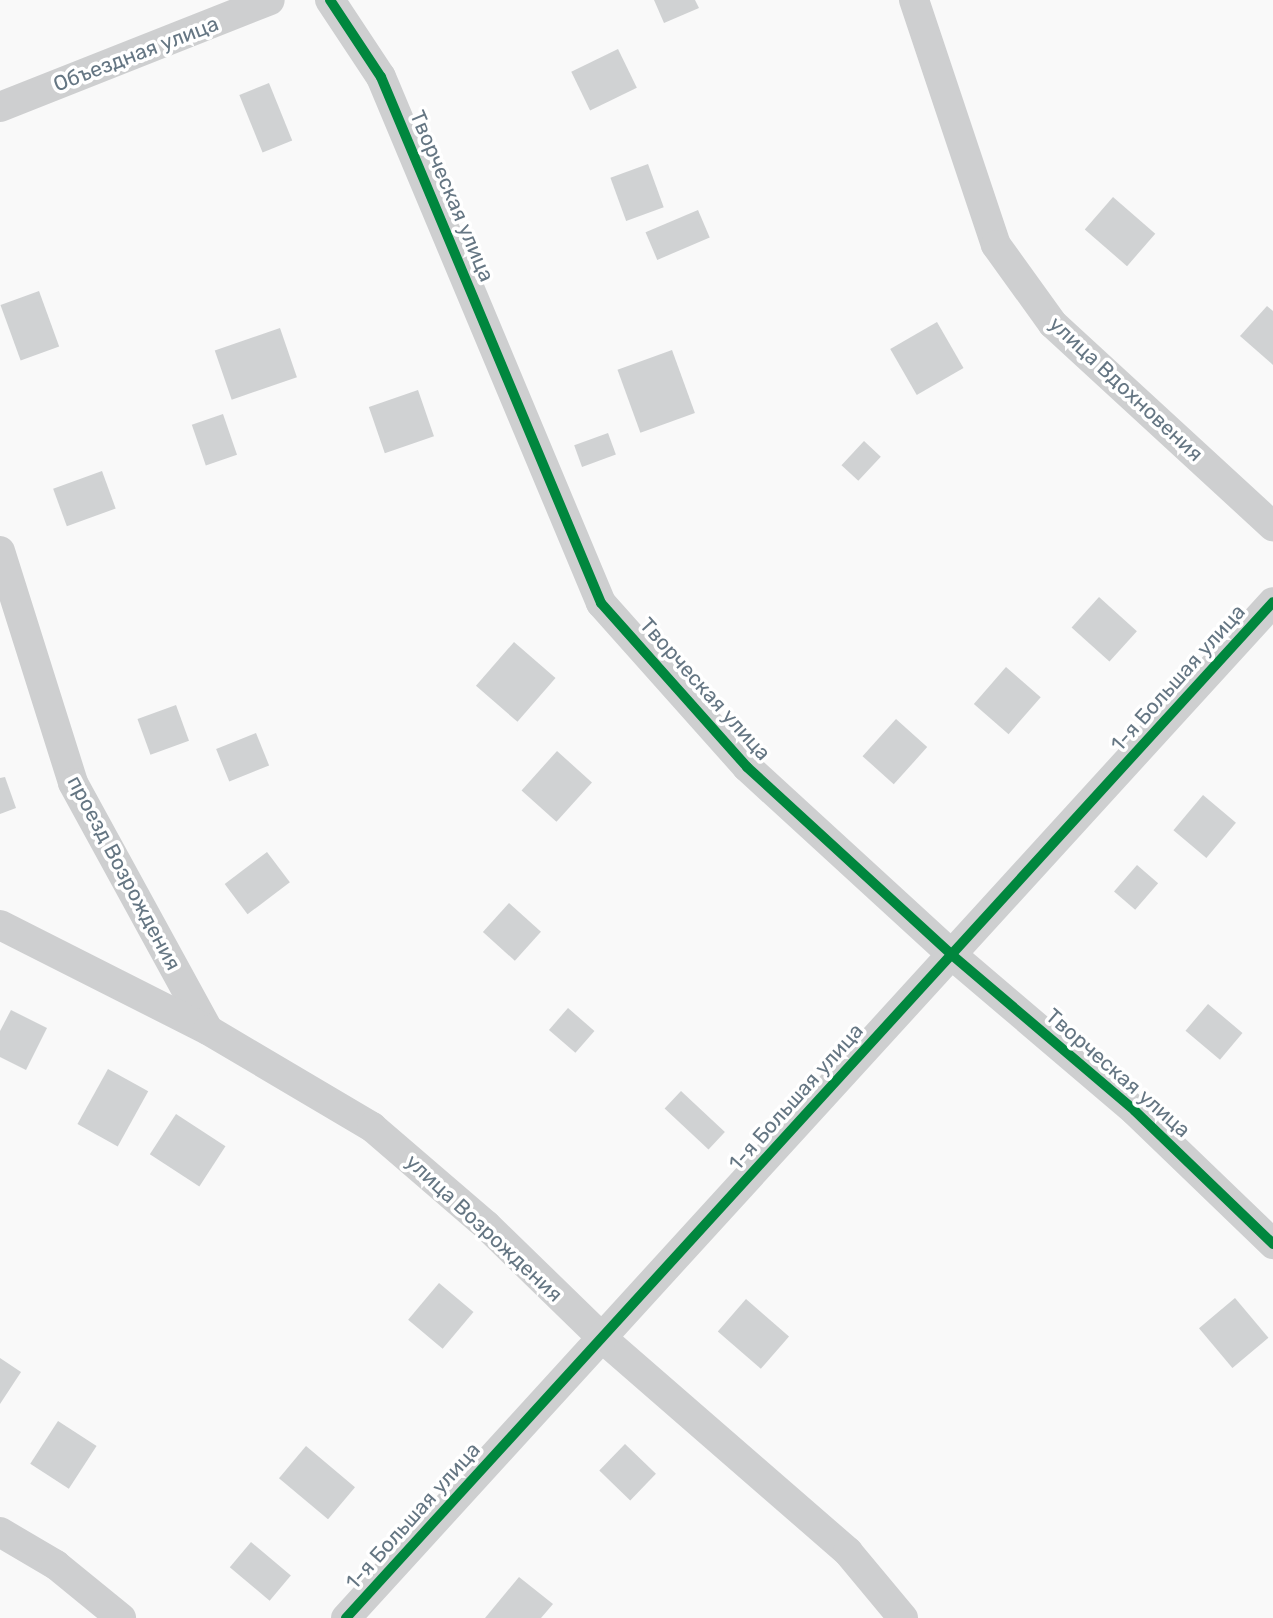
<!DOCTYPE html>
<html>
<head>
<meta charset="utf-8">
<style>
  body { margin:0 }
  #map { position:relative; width:1273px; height:1618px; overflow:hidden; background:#f9f9f9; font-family:Rubik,sans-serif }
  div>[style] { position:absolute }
  .building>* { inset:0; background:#d0d2d3; transform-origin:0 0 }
  .minor>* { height:30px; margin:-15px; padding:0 15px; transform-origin:15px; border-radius:15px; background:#cecfd0 }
  .cycleway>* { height:10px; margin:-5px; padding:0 5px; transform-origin:5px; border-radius:5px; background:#00873e }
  span { translate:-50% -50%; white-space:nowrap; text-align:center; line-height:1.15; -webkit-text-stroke:7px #fff; paint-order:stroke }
  .street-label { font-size:21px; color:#657683 }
</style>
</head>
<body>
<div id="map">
  <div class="building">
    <div style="clip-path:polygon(654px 0,695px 0,699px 8px,664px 23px)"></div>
    <div style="left:618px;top:49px;width:43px;height:52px;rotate:64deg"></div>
    <div style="left:269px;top:83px;width:62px;height:32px;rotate:68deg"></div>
    <div style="left:648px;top:164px;width:46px;height:40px;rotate:70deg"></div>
    <div style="left:1113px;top:197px;width:56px;height:43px;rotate:41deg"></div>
    <div style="left:698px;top:210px;width:30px;height:57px;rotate:67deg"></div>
    <div style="left:39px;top:291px;width:59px;height:41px;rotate:70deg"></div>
    <div style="clip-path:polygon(1267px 306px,1273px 311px,1273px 365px,1240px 336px)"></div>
    <div style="left:937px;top:322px;width:53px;height:54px;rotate:60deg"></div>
    <div style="left:280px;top:328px;width:52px;height:69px;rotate:71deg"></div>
    <div style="left:672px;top:350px;width:67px;height:58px;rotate:70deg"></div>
    <div style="left:418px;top:390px;width:49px;height:52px;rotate:71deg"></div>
    <div style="left:223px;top:414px;width:43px;height:33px;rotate:71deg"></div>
    <div style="left:608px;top:433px;width:23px;height:36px;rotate:70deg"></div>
    <div style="left:864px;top:441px;width:23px;height:33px;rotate:43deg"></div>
    <div style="left:102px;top:471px;width:40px;height:52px;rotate:70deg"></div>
    <div style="left:1099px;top:597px;width:51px;height:41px;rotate:42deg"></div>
    <div style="left:514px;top:642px;width:55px;height:58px;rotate:41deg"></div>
    <div style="left:1006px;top:667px;width:46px;height:49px;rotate:41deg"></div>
    <div style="left:176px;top:705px;width:38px;height:41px;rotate:70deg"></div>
    <div style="left:896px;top:719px;width:42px;height:50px;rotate:42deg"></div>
    <div style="left:256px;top:733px;width:35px;height:43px;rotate:68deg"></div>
    <div style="left:557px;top:751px;width:47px;height:53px;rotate:42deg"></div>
    <div style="clip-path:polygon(5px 777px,16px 808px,0 814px,0 778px)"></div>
    <div style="left:1203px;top:795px;width:43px;height:46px;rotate:40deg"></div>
    <div style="left:267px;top:852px;width:38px;height:53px;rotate:53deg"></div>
    <div style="left:1137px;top:865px;width:28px;height:35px;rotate:41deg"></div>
    <div style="left:509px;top:903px;width:43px;height:39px;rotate:42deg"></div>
    <div style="left:1208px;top:1004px;width:45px;height:35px;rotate:40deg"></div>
    <div style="left:568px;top:1008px;width:35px;height:29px;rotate:41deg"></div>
    <div style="clip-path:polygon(11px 1010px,47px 1028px,26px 1070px,0 1057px,0 1031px)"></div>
    <div style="left:108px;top:1069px;width:46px;height:63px;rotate:29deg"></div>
    <div style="left:681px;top:1091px;width:60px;height:24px;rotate:43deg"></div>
    <div style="left:176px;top:1114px;width:59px;height:48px;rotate:33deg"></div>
    <div style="left:439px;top:1283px;width:45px;height:48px;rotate:40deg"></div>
    <div style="left:1235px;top:1298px;width:52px;height:47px;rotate:50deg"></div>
    <div style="left:746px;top:1299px;width:57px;height:43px;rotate:41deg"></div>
    <div style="clip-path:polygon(0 1358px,21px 1372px,0 1404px)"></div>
    <div style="left:58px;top:1421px;width:46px;height:51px;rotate:33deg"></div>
    <div style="left:625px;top:1444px;width:43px;height:37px;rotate:44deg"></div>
    <div style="left:306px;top:1446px;width:64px;height:42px;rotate:40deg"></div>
    <div style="left:251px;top:1542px;width:52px;height:33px;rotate:40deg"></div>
    <div style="clip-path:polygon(519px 1577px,553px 1604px,541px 1618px,485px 1618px)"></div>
  </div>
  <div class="minor">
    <div style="left:330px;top:0;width:92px;rotate:56.5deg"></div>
    <div style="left:381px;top:77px;width:570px;rotate:67.3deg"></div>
    <div style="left:601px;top:603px;width:220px;rotate:48.3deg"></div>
    <div style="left:747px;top:767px;width:278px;rotate:42.5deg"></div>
    <div style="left:952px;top:955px;width:240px;rotate:40.4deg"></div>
    <div style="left:1135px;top:1111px;width:192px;rotate:43.9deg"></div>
    <div style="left:914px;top:0;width:258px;rotate:71.5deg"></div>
    <div style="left:996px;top:245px;width:97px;rotate:54.2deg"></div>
    <div style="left:1053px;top:324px;width:299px;rotate:42.6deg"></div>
    <div style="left:0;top:107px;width:290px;rotate:-21.6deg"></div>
    <div style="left:0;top:551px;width:243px;rotate:72.5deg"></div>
    <div style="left:73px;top:783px;width:281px;rotate:61.3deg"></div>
    <div style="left:0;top:925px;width:233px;rotate:26.8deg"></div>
    <div style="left:208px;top:1030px;width:191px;rotate:30.6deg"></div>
    <div style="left:372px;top:1127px;width:150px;rotate:40.7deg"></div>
    <div style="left:486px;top:1225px;width:162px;rotate:44.2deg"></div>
    <div style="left:602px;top:1338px;width:326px;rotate:41deg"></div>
    <div style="left:848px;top:1552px;width:86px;rotate:50.2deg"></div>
    <div style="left:0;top:1532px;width:65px;rotate:30.5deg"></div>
    <div style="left:56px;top:1565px;width:84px;rotate:39.2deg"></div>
    <div style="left:346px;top:1618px;width:1375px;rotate:-47.62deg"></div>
  </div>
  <div class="cycleway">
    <div style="left:330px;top:0;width:92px;rotate:56.5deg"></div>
    <div style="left:381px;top:77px;width:570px;rotate:67.3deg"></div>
    <div style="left:601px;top:603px;width:220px;rotate:48.3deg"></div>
    <div style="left:747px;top:767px;width:278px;rotate:42.5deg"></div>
    <div style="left:952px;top:955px;width:240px;rotate:40.4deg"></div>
    <div style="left:1135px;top:1111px;width:192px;rotate:43.9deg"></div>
    <div style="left:346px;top:1618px;width:1375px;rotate:-47.62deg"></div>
  </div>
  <div class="street-label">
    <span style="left:136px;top:54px;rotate:-21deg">Объездная улица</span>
    <span style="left:452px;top:196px;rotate:67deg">Творческая улица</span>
    <span style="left:1126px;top:389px;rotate:43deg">улица Вдохновения</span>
    <span style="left:1178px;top:678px;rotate:-48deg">1-я Большая улица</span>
    <span style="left:705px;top:689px;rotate:48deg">Творческая улица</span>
    <span style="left:124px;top:873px;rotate:62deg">проезд Возрождения</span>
    <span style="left:1118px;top:1073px;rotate:41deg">Творческая улица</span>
    <span style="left:796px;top:1097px;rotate:-48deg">1-я Большая улица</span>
    <span style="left:484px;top:1228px;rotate:43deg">улица Возрождения</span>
    <span style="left:413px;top:1516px;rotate:-48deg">1-я Большая улица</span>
  </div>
</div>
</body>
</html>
